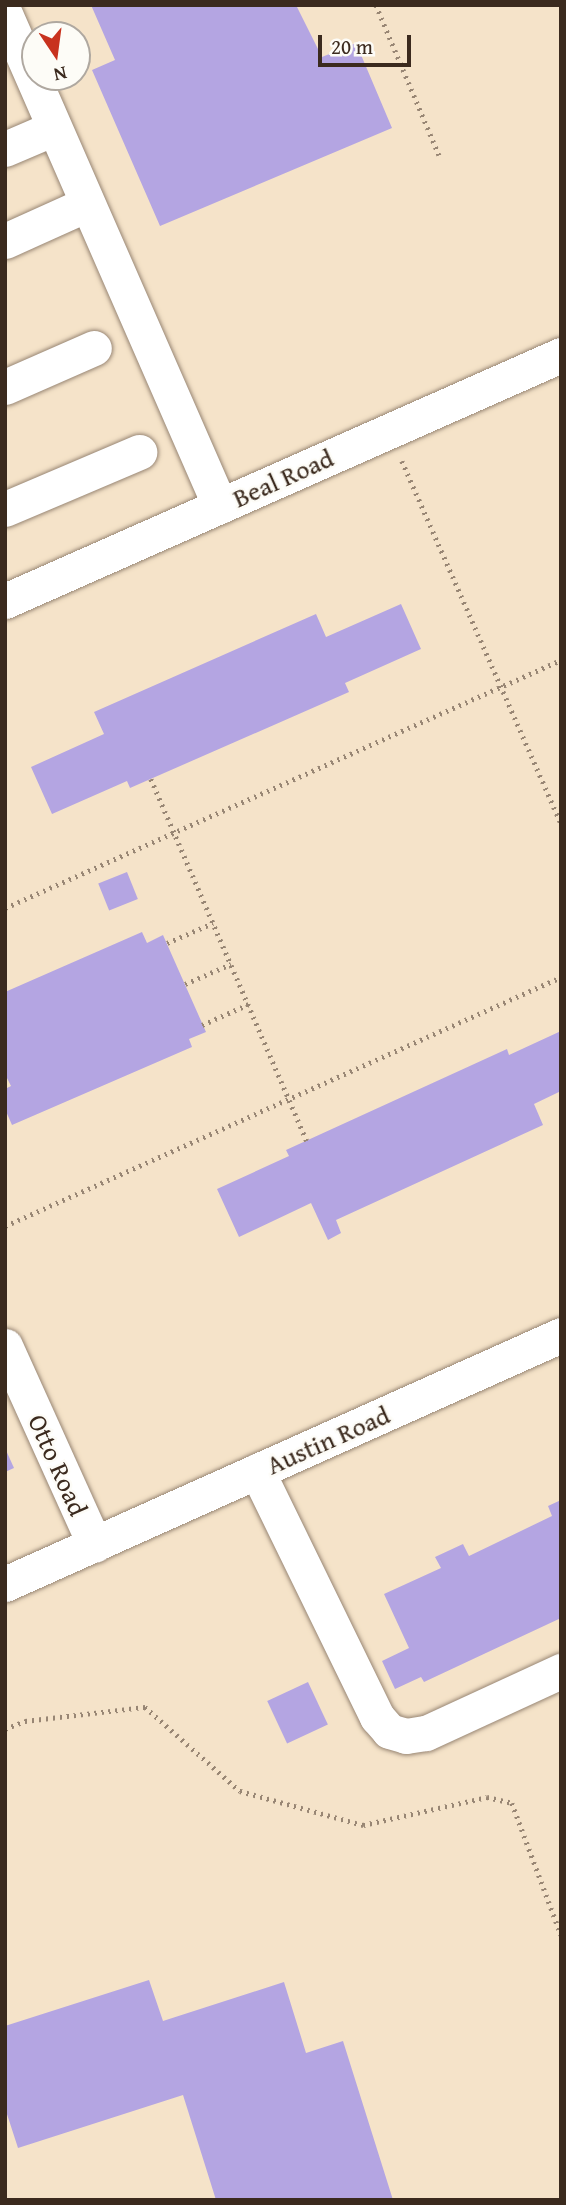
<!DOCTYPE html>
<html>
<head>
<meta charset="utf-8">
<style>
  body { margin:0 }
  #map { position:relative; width:566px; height:2205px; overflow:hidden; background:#f5e3c9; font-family:"Gentium Book Plus",serif }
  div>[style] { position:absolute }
  .building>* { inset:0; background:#b4a5e2; transform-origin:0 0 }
  .path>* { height:4.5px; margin-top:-2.25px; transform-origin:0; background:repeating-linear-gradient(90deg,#988674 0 2px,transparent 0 7px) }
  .roads { filter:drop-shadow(0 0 2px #988674) drop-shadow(0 0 2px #988674) }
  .minor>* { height:35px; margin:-17.5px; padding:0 17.5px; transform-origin:17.5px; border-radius:17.5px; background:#fff }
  span { translate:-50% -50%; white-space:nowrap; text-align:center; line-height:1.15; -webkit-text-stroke:5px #fdfcf7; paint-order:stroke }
  .street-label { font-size:26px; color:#3b2a1e }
  .frame { position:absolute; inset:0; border:7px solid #3b2a1e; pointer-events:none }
  .north { position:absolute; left:21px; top:21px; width:70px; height:70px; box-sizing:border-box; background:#fdfcf7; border:2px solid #afa8a0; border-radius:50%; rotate:167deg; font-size:19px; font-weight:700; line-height:28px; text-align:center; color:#3b2a1e }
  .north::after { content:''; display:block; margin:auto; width:24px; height:32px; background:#c8321e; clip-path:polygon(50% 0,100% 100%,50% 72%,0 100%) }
  .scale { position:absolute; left:318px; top:35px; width:93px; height:32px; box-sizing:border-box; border:4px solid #3b2a1e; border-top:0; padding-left:9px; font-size:21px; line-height:24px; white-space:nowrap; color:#3b2a1e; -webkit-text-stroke:5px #fdfcf7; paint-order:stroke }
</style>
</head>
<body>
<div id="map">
  <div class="building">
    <div style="clip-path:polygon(91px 5px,296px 5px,322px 57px,356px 43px,392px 128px,160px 226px,92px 70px,115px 60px)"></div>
    <div style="clip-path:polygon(401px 604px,421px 649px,345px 683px,349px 692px,130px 788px,127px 781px,52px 814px,31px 767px,104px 734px,94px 712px,316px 614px,326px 637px)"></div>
    <div style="left:127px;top:872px;width:29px;height:31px;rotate:68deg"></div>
    <div style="clip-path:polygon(142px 932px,147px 943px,163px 935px,206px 1032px,189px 1039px,192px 1047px,12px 1125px,5px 1109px,5px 1089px,11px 1086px,5px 1074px,5px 992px)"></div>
    <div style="clip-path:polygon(561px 1031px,561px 1091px,534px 1104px,543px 1125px,336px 1220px,341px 1233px,328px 1240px,311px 1203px,239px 1237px,217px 1189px,289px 1156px,286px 1150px,507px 1049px,509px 1055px)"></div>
    <div style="clip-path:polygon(5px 1448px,14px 1468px,5px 1472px)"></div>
    <div style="clip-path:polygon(561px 1500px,561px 1618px,424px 1682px,421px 1677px,395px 1689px,382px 1661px,409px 1648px,384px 1594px,441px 1568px,435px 1557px,463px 1544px,469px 1556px,552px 1516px,548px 1506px)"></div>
    <div style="left:308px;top:1682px;width:47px;height:45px;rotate:65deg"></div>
    <div style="clip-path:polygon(149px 1980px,163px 2021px,284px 1982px,306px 2053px,343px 2041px,393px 2200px,216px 2200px,183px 2095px,18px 2148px,5px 2108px,5px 2026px)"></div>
  </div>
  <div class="path">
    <div style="left:376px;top:5px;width:163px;rotate:67.2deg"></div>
    <div style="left:402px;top:461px;width:396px;rotate:66.3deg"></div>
    <div style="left:151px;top:779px;width:394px;rotate:66.7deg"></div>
    <div style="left:5px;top:908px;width:609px;rotate:-24.04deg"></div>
    <div style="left:167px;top:943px;width:50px;rotate:-23.5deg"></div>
    <div style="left:185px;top:984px;width:50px;rotate:-23.5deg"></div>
    <div style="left:202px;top:1025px;width:51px;rotate:-24.1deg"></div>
    <div style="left:5px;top:1226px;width:609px;rotate:-24.12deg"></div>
    <div style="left:5px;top:1729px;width:22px;rotate:-22deg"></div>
    <div style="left:25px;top:1721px;width:121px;rotate:-6.7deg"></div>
    <div style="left:145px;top:1707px;width:127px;rotate:41.5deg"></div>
    <div style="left:240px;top:1791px;width:128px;rotate:15.5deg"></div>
    <div style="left:363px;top:1825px;width:127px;rotate:-12.7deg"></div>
    <div style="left:487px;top:1797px;width:26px;rotate:13deg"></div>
    <div style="left:512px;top:1803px;width:141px;rotate:69.6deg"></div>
  </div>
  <div class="roads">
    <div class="minor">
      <div style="left:5px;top:14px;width:537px;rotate:66.4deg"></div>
      <div style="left:5px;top:149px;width:53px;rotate:-23.2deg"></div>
      <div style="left:5px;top:241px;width:90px;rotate:-24.3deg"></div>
      <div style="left:5px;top:387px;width:97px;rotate:-23.7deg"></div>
      <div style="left:5px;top:509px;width:146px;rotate:-23deg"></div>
      <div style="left:5px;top:601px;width:608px;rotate:-23.87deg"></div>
      <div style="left:5px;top:1346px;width:218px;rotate:65.7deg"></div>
      <div style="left:257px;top:1471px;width:274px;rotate:64deg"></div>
      <div style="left:377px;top:1717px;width:18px;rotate:49deg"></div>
      <div style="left:389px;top:1731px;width:18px;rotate:16deg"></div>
      <div style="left:406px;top:1736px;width:20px;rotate:-9deg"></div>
      <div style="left:426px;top:1733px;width:149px;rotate:-24.7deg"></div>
      <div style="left:5px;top:1584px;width:609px;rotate:-24.12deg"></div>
    </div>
  </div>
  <div class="street-label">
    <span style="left:283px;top:478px;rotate:-24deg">Beal Road</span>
    <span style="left:328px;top:1440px;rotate:-24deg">Austin Road</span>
    <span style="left:58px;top:1465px;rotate:66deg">Otto Road</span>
  </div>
  <div class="frame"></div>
  <div class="north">N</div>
  <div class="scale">20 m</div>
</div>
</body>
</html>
